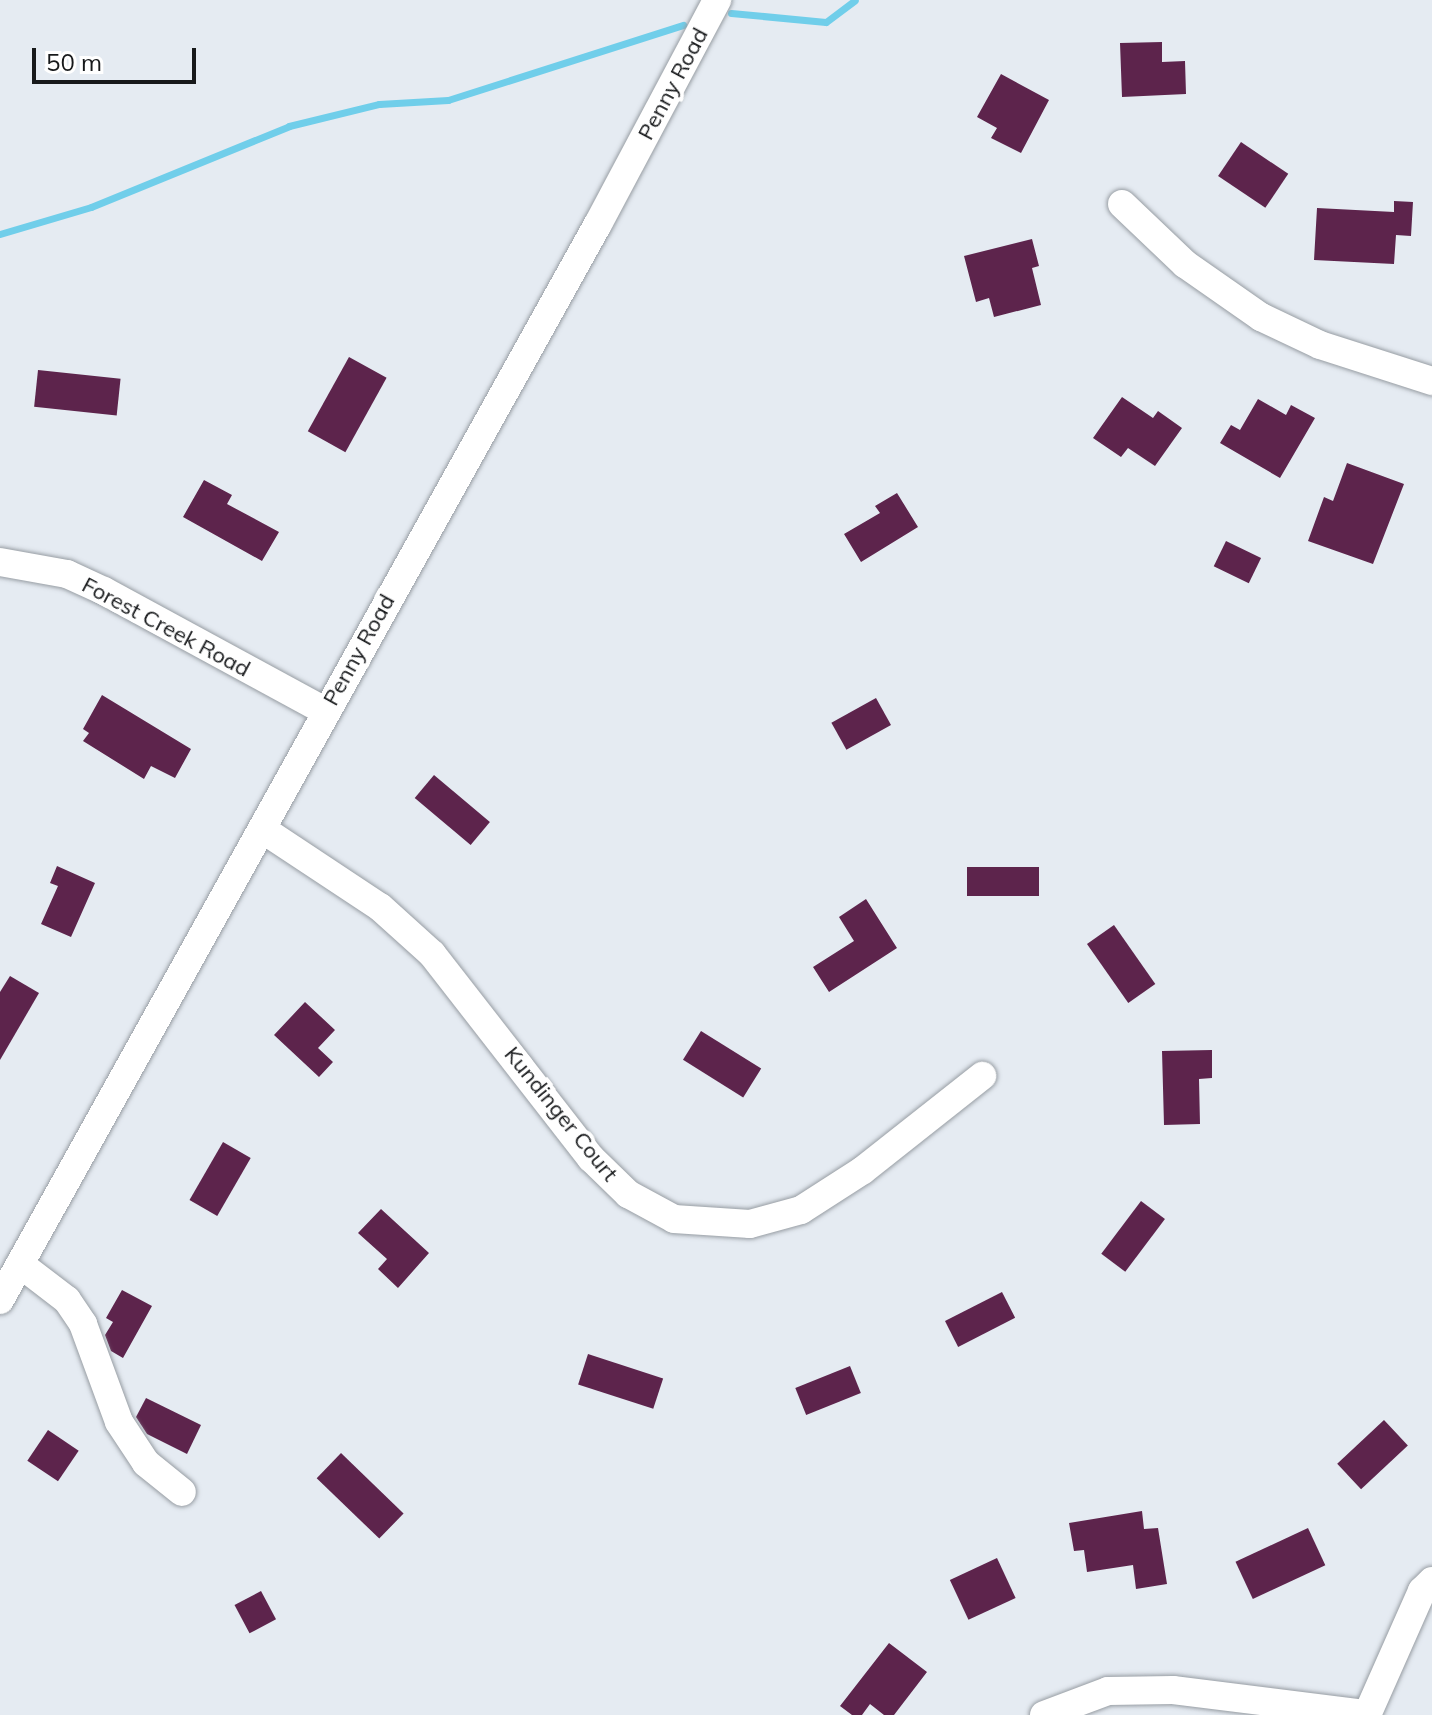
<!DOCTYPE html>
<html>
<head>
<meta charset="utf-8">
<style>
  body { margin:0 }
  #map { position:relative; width:1432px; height:1715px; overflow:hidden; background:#e5ebf2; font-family:Mulish,sans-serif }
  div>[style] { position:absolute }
  .stream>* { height:7px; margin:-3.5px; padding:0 3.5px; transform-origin:3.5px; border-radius:3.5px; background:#70ceea }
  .building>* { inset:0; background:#5d244c; transform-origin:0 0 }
  .roads { filter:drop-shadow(0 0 2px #979da3) drop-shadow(0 0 2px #979da3) }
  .minor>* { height:28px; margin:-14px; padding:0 14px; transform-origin:14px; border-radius:14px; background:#fff }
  span { translate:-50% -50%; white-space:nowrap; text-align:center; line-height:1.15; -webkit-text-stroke:8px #fff; paint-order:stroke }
  .street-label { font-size:22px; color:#17191b }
  .scale { position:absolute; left:32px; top:48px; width:164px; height:36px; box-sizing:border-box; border:4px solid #17191b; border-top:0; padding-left:10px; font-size:24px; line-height:28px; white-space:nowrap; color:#17191b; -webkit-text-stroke:6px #fff; paint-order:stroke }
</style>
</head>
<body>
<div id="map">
  <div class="stream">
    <div style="left:731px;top:13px;width:95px;rotate:5.4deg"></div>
    <div style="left:826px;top:22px;width:36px;rotate:-37deg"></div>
    <div style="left:0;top:234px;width:95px;rotate:-16.5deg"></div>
    <div style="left:91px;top:207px;width:214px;rotate:-22.2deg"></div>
    <div style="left:289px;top:126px;width:93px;rotate:-13.7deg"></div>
    <div style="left:379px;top:104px;width:69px;rotate:-3.3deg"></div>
    <div style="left:448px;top:100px;width:247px;rotate:-17.7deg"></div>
  </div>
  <div class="building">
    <div style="clip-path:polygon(1162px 42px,1162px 62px,1185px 61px,1186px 94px,1122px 97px,1120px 43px)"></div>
    <div style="clip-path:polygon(1001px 74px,1049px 100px,1021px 153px,991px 138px,997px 128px,977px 117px)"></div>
    <div style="left:1241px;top:142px;width:57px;height:41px;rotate:34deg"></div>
    <div style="clip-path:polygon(1394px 201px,1413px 202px,1411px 236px,1396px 235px,1394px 264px,1314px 260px,1317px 208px,1394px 212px)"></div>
    <div style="clip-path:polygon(1032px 239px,1039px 266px,1032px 268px,1041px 305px,994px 317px,989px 298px,976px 302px,964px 256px)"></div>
    <div style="left:349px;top:357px;width:43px;height:85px;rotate:29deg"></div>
    <div style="left:38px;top:370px;width:83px;height:37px;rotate:6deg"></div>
    <div style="clip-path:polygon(1122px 397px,1153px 418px,1158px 411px,1182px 428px,1155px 466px,1128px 448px,1121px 457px,1093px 438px)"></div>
    <div style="clip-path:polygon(1258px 399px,1286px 415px,1291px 405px,1315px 418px,1280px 478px,1220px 443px,1231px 425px,1240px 430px)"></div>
    <div style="clip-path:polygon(1347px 463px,1404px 484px,1373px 564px,1308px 541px,1324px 497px,1333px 501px)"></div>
    <div style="clip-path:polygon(204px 480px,232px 495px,227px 504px,279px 532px,262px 561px,183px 517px)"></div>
    <div style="clip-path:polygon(897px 493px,918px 527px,861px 562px,844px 534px,880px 513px,875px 506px)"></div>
    <div style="left:1226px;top:541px;width:39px;height:28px;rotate:26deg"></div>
    <div style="clip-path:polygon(102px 695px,191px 749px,175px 778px,151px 766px,144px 779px,83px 741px,89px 733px,83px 729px)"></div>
    <div style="left:876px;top:698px;width:31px;height:51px;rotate:61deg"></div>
    <div style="left:434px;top:775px;width:73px;height:30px;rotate:40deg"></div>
    <div style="clip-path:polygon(57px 866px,95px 883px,71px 937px,41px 924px,58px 886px,50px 883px)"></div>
    <div style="left:967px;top:867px;width:72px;height:29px"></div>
    <div style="clip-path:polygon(866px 899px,897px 948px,829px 992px,813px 967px,854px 941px,839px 917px)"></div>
    <div style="left:1114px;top:925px;width:72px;height:33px;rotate:55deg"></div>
    <div style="clip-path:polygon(10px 976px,39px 993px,0 1060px,0 992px)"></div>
    <div style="clip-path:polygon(305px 1002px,335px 1030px,318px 1048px,333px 1062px,319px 1077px,274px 1035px)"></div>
    <div style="left:701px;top:1031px;width:71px;height:34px;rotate:32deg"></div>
    <div style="clip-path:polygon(1212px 1050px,1212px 1078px,1199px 1079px,1200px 1124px,1164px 1125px,1162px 1051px)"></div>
    <div style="left:223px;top:1142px;width:32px;height:67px;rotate:30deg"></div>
    <div style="left:1141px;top:1201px;width:30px;height:66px;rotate:37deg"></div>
    <div style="clip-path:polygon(381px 1209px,429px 1253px,398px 1288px,378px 1269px,387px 1259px,358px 1233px)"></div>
    <div style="clip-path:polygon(122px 1290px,152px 1306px,123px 1358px,111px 1351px,105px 1335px,113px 1322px,106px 1318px)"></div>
    <div style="left:1002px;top:1292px;width:29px;height:64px;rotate:63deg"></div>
    <div style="left:588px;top:1354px;width:79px;height:32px;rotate:18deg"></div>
    <div style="left:850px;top:1366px;width:29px;height:59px;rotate:68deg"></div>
    <div style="clip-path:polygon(146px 1398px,201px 1425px,187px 1454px,147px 1434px,136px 1417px)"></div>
    <div style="left:1384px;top:1420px;width:35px;height:64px;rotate:47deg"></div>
    <div style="left:48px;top:1430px;width:37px;height:37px;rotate:34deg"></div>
    <div style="left:341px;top:1453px;width:87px;height:35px;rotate:44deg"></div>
    <div style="clip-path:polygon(1142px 1511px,1144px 1529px,1158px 1528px,1167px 1584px,1136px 1589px,1133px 1565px,1087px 1572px,1084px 1550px,1074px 1551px,1069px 1523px)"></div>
    <div style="left:1308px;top:1528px;width:41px;height:80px;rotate:65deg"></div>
    <div style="left:997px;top:1558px;width:44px;height:52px;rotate:65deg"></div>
    <div style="left:261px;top:1591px;width:32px;height:30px;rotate:62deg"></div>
    <div style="clip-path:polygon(889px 1643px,927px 1672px,894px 1715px,884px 1715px,870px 1704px,862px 1715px,852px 1715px,840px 1706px)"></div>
  </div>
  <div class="roads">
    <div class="minor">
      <div style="left:1122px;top:204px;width:87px;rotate:43.6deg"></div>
      <div style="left:1185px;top:264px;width:93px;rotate:34.9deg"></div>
      <div style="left:1261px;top:317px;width:65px;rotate:25.4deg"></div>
      <div style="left:1320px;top:345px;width:118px;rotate:17.8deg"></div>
      <div style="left:0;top:562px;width:68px;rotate:10.2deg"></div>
      <div style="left:67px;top:574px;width:41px;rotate:24.7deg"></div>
      <div style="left:104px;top:591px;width:251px;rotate:28.5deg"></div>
      <div style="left:262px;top:829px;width:141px;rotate:33.5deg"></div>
      <div style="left:380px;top:907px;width:70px;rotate:42.1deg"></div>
      <div style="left:432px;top:954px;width:259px;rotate:52.1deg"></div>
      <div style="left:591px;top:1158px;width:52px;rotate:44.2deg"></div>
      <div style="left:628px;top:1194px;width:52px;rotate:28.5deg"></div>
      <div style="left:674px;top:1219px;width:76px;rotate:3.8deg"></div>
      <div style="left:750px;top:1224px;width:53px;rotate:-15.4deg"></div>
      <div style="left:801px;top:1210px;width:74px;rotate:-32.8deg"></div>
      <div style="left:863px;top:1170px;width:152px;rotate:-38.3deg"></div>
      <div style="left:20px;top:1264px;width:59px;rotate:37.5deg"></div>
      <div style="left:67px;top:1300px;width:29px;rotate:56deg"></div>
      <div style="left:83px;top:1324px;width:104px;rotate:69.8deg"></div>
      <div style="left:119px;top:1422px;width:49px;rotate:56.6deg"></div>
      <div style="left:146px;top:1463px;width:46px;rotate:38.9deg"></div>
      <div style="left:0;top:1300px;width:1231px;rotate:-60.94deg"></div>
      <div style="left:598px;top:224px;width:254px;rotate:-62deg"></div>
      <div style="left:1044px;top:1715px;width:68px;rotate:-20.6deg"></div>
      <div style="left:1108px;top:1691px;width:65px;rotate:-0.9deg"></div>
      <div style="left:1173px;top:1690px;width:195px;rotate:7.1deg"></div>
      <div style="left:1367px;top:1715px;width:136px;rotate:-66.1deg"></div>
      <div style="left:1422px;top:1591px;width:14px;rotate:-45deg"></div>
    </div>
  </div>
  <div class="street-label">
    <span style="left:673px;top:84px;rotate:-62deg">Penny Road</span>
    <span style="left:166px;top:627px;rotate:28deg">Forest Creek Road</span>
    <span style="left:359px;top:650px;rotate:-61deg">Penny Road</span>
    <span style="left:561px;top:1114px;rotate:51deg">Kundinger Court</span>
  </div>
  <div class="scale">50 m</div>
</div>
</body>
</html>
